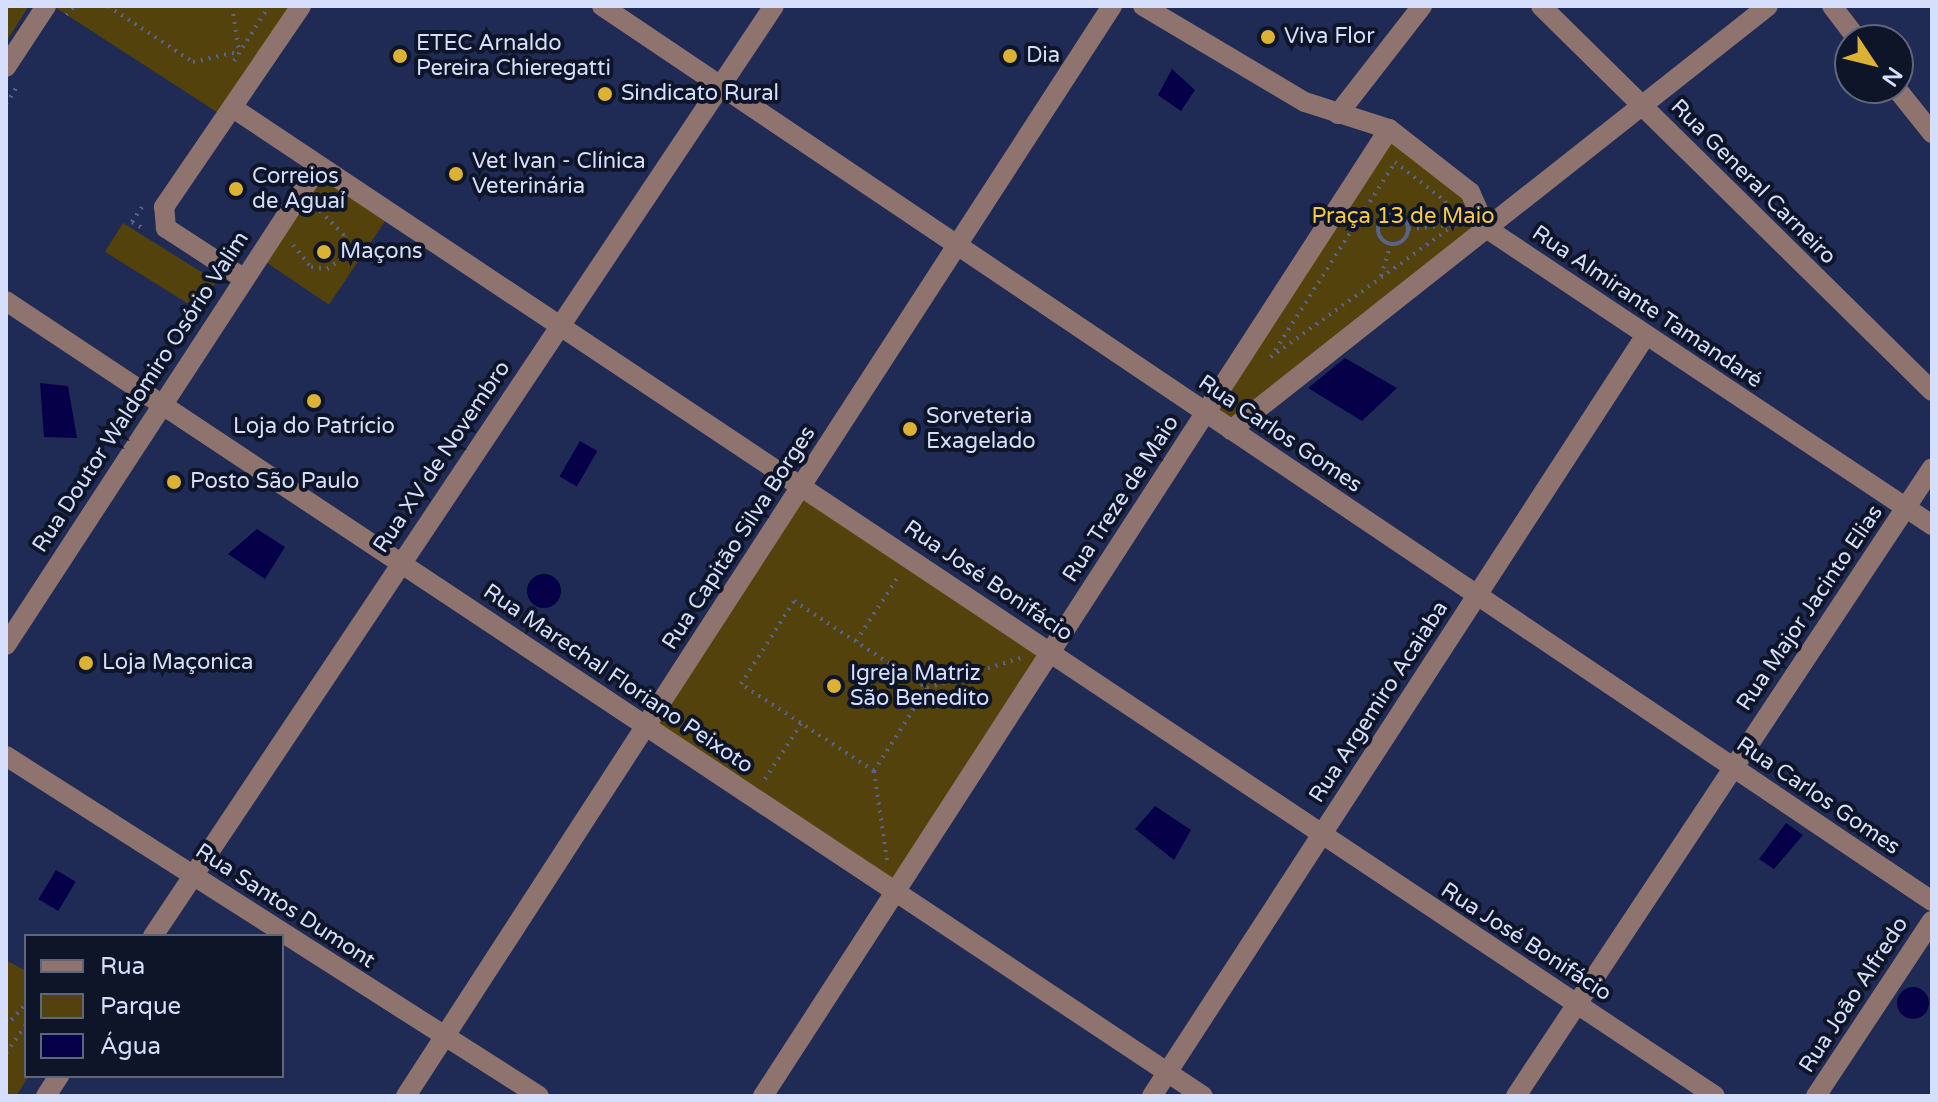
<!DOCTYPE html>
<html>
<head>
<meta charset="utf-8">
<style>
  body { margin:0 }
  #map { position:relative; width:1938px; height:1102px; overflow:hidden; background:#1f2a55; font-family:"Varela Round",sans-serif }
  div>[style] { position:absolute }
  .green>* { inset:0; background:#53420b; transform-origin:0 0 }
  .water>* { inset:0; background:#060048; transform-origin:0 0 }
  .round { border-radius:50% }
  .path>* { height:4px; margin-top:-2px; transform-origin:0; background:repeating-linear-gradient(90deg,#59648a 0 2px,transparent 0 8px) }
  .path>.ring { margin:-2px; padding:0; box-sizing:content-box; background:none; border:4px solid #59648a; border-radius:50% }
  .minor>* { height:20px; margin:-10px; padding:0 10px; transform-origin:10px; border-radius:10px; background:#8f736e }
  .dots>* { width:22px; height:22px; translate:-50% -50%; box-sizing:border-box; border:4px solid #0f1528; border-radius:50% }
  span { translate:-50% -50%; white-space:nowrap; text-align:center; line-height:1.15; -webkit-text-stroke:8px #0f1528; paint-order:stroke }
  .poi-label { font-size:22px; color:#d5dffb }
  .left { translate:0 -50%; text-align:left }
  .street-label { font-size:22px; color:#d5dffb }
  .park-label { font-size:22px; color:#f7cb44 }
  .frame { position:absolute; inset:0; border:8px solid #d5dffb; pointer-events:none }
  .legend { position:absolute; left:24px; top:934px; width:260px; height:144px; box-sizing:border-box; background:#0f1528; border:2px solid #5e667c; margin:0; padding:10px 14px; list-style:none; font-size:24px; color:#d5dffb }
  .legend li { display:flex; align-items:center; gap:16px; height:40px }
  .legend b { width:40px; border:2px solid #5e667c }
  .north { position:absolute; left:1834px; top:24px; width:80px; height:80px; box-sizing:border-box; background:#0f1528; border:2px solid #5e667c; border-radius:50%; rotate:125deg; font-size:22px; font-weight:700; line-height:32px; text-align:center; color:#d5dffb }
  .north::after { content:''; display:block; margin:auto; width:28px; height:36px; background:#dbb233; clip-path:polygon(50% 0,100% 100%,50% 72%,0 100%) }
</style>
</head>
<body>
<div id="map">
  <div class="green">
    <div style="clip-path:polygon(6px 6px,29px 6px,6px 42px)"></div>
    <div style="clip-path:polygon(53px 6px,301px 6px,226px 118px)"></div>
    <div style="clip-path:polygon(1389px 129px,1470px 192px,1486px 228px,1231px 430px,1206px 412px)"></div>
    <div style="left:318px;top:167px;width:86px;height:108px;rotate:34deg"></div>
    <div style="left:123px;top:223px;width:110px;height:34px;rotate:32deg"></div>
    <div style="left:801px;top:487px;width:299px;height:285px;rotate:34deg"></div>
    <div style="clip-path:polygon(6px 960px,26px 971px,29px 1076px,16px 1096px,6px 1096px)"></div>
  </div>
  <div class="water">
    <div style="clip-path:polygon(1172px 69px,1195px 90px,1181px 111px,1158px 95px)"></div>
    <div style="clip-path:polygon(1345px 358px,1397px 388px,1362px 421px,1308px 388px)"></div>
    <div style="clip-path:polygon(40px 383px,68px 386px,77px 438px,44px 437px)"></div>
    <div style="left:580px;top:441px;width:20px;height:41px;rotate:30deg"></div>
    <div style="clip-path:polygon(257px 529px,285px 547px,265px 579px,228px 554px)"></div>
    <div class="round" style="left:527px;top:574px;width:34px;height:34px"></div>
    <div style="clip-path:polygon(1155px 806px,1191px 830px,1174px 860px,1135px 829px)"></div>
    <div style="clip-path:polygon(1786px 823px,1803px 835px,1774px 869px,1759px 859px)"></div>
    <div style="left:56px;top:870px;width:23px;height:34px;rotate:31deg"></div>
    <div class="round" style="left:1897px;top:987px;width:32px;height:32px"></div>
  </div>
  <div class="path">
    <div style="left:108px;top:6px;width:102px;rotate:33.4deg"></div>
    <div style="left:193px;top:62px;width:45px;rotate:-12.8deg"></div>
    <div style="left:232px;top:6px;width:46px;rotate:81.2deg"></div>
    <div style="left:66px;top:15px;width:13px;rotate:-45deg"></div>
    <div style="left:234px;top:61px;width:65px;rotate:-57.5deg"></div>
    <div style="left:6px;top:104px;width:22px;rotate:-58deg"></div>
    <div style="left:1395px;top:162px;width:63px;rotate:38deg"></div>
    <div style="left:1445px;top:201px;width:26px;rotate:69deg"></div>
    <div style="left:1454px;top:225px;width:226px;rotate:144.2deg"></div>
    <div style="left:1271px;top:357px;width:231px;rotate:-57.5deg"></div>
    <div style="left:142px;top:207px;width:18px;rotate:124deg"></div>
    <div style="left:132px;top:222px;width:14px;rotate:30deg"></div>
    <div style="left:1364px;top:211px;width:19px;rotate:35deg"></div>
    <div class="ring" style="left:1378px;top:214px;width:26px;height:26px"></div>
    <div style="left:1409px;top:229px;width:43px;rotate:-5.3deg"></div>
    <div style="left:293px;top:245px;width:28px;rotate:51deg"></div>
    <div style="left:311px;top:267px;width:16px;rotate:7deg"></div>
    <div style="left:327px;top:269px;width:16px;rotate:-35deg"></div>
    <div style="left:340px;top:260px;width:25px;rotate:-81deg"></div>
    <div style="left:344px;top:235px;width:38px;rotate:-135deg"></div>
    <div style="left:1381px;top:276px;width:34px;rotate:-73deg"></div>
    <div style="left:856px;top:641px;width:77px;rotate:-56.7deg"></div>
    <div style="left:874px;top:771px;width:159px;rotate:-146.8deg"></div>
    <div style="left:741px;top:684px;width:98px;rotate:-57.4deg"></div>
    <div style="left:794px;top:601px;width:159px;rotate:33.2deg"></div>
    <div style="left:927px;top:688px;width:98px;rotate:-17.9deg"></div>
    <div style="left:765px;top:779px;width:66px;rotate:-56.8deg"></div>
    <div style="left:887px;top:860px;width:90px;rotate:-98.3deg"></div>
    <div style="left:874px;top:771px;width:98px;rotate:-57.4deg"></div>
    <div style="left:6px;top:1026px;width:30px;rotate:-48deg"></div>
    <div style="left:6px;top:1053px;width:35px;rotate:-55deg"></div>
  </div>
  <div class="minor">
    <div style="left:602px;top:6px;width:1603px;rotate:33.94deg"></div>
    <div style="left:1143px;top:6px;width:188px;rotate:30.7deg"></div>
    <div style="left:1305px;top:102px;width:88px;rotate:17.8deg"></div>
    <div style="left:1389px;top:129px;width:103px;rotate:37.9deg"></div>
    <div style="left:1470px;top:192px;width:39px;rotate:66deg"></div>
    <div style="left:1486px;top:228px;width:536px;rotate:33.66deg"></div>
    <div style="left:1541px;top:6px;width:549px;rotate:44.56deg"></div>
    <div style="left:1832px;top:6px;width:43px;rotate:52.6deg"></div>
    <div style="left:6px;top:67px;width:73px;rotate:-56.7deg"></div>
    <div style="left:1896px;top:88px;width:58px;rotate:51.3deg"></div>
    <div style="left:233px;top:108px;width:1781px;rotate:33.69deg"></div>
    <div style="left:1338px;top:114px;width:137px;rotate:-52.1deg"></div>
    <div style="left:243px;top:278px;width:92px;rotate:-147deg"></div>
    <div style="left:166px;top:228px;width:21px;rotate:-95deg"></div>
    <div style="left:164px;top:207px;width:243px;rotate:-55.7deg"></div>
    <div style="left:6px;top:301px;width:1437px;rotate:33.59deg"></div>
    <div style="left:1231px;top:430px;width:684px;rotate:-38.29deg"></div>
    <div style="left:6px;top:645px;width:571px;rotate:-56.87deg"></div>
    <div style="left:6px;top:756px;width:632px;rotate:32.53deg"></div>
    <div style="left:153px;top:936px;width:1118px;rotate:-56.27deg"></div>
    <div style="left:46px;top:1096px;width:24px;rotate:-57deg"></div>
    <div style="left:406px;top:1096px;width:1299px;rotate:-57.07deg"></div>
    <div style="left:763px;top:1096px;width:1152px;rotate:-57.08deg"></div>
    <div style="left:1152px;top:1096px;width:907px;rotate:-57.01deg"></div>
    <div style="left:1516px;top:1096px;width:753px;rotate:-56.48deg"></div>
    <div style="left:1816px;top:1096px;width:210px;rotate:-56.5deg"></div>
  </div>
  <div class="dots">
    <div style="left:1268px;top:37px;background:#dbb233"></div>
    <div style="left:400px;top:56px;background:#dbb233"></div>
    <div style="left:1010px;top:56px;background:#dbb233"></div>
    <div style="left:605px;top:94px;background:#dbb233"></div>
    <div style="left:456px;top:174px;background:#dbb233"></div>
    <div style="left:236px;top:189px;background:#dbb233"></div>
    <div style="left:324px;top:252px;background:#dbb233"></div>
    <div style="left:314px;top:401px;background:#dbb233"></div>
    <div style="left:910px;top:429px;background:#dbb233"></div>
    <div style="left:174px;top:482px;background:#dbb233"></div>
    <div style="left:86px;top:663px;background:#dbb233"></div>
    <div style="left:834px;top:686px;background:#dbb233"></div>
  </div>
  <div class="poi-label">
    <span class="left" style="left:1284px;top:37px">Viva Flor</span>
    <span class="left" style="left:416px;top:56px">ETEC Arnaldo<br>Pereira Chieregatti</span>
    <span class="left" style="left:1026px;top:56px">Dia</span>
    <span class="left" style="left:621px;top:94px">Sindicato Rural</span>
    <span class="left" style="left:472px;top:174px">Vet Ivan - Clínica<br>Veterinária</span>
    <span class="left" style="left:252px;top:189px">Correios<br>de Aguaí</span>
    <span class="left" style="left:340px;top:252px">Maçons</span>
    <span class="left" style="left:926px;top:429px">Sorveteria<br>Exagelado</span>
    <span style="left:314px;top:427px">Loja do Patrício</span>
    <span class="left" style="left:190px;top:482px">Posto São Paulo</span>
    <span class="left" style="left:102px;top:663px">Loja Maçonica</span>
    <span class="left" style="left:850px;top:686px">Igreja Matriz<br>São Benedito</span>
  </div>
  <div class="street-label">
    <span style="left:1753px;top:182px;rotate:45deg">Rua General Carneiro</span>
    <span style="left:1647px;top:307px;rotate:34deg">Rua Almirante Tamandaré</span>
    <span style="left:141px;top:392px;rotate:-57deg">Rua Doutor Waldomiro Osório Valim</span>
    <span style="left:1280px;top:434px;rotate:34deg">Rua Carlos Gomes</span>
    <span style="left:442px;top:457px;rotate:-56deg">Rua XV de Novembro</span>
    <span style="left:1121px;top:499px;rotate:-57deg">Rua Treze de Maio</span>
    <span style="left:739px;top:538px;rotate:-57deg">Rua Capitão Silva Borges</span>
    <span style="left:988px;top:581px;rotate:34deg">Rua José Bonifácio</span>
    <span style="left:1810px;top:608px;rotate:-56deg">Rua Major Jacinto Elias</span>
    <span style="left:618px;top:679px;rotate:34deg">Rua Marechal Floriano Peixoto</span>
    <span style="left:1379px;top:702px;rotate:-57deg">Rua Argemiro Acaiaba</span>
    <span style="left:1818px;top:796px;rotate:34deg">Rua Carlos Gomes</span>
    <span style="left:285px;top:906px;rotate:33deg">Rua Santos Dumont</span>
    <span style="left:1526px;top:942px;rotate:33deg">Rua José Bonifácio</span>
    <span style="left:1854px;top:995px;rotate:-57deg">Rua João Alfredo</span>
  </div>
  <div class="park-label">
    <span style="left:1403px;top:217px">Praça 13 de Maio</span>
  </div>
  <div class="frame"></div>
  <ul class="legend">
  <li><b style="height:10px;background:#8f736e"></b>Rua</li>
  <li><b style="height:22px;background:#53420b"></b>Parque</li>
  <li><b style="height:22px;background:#060048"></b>Água</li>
  </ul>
  <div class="north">N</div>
</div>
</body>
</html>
